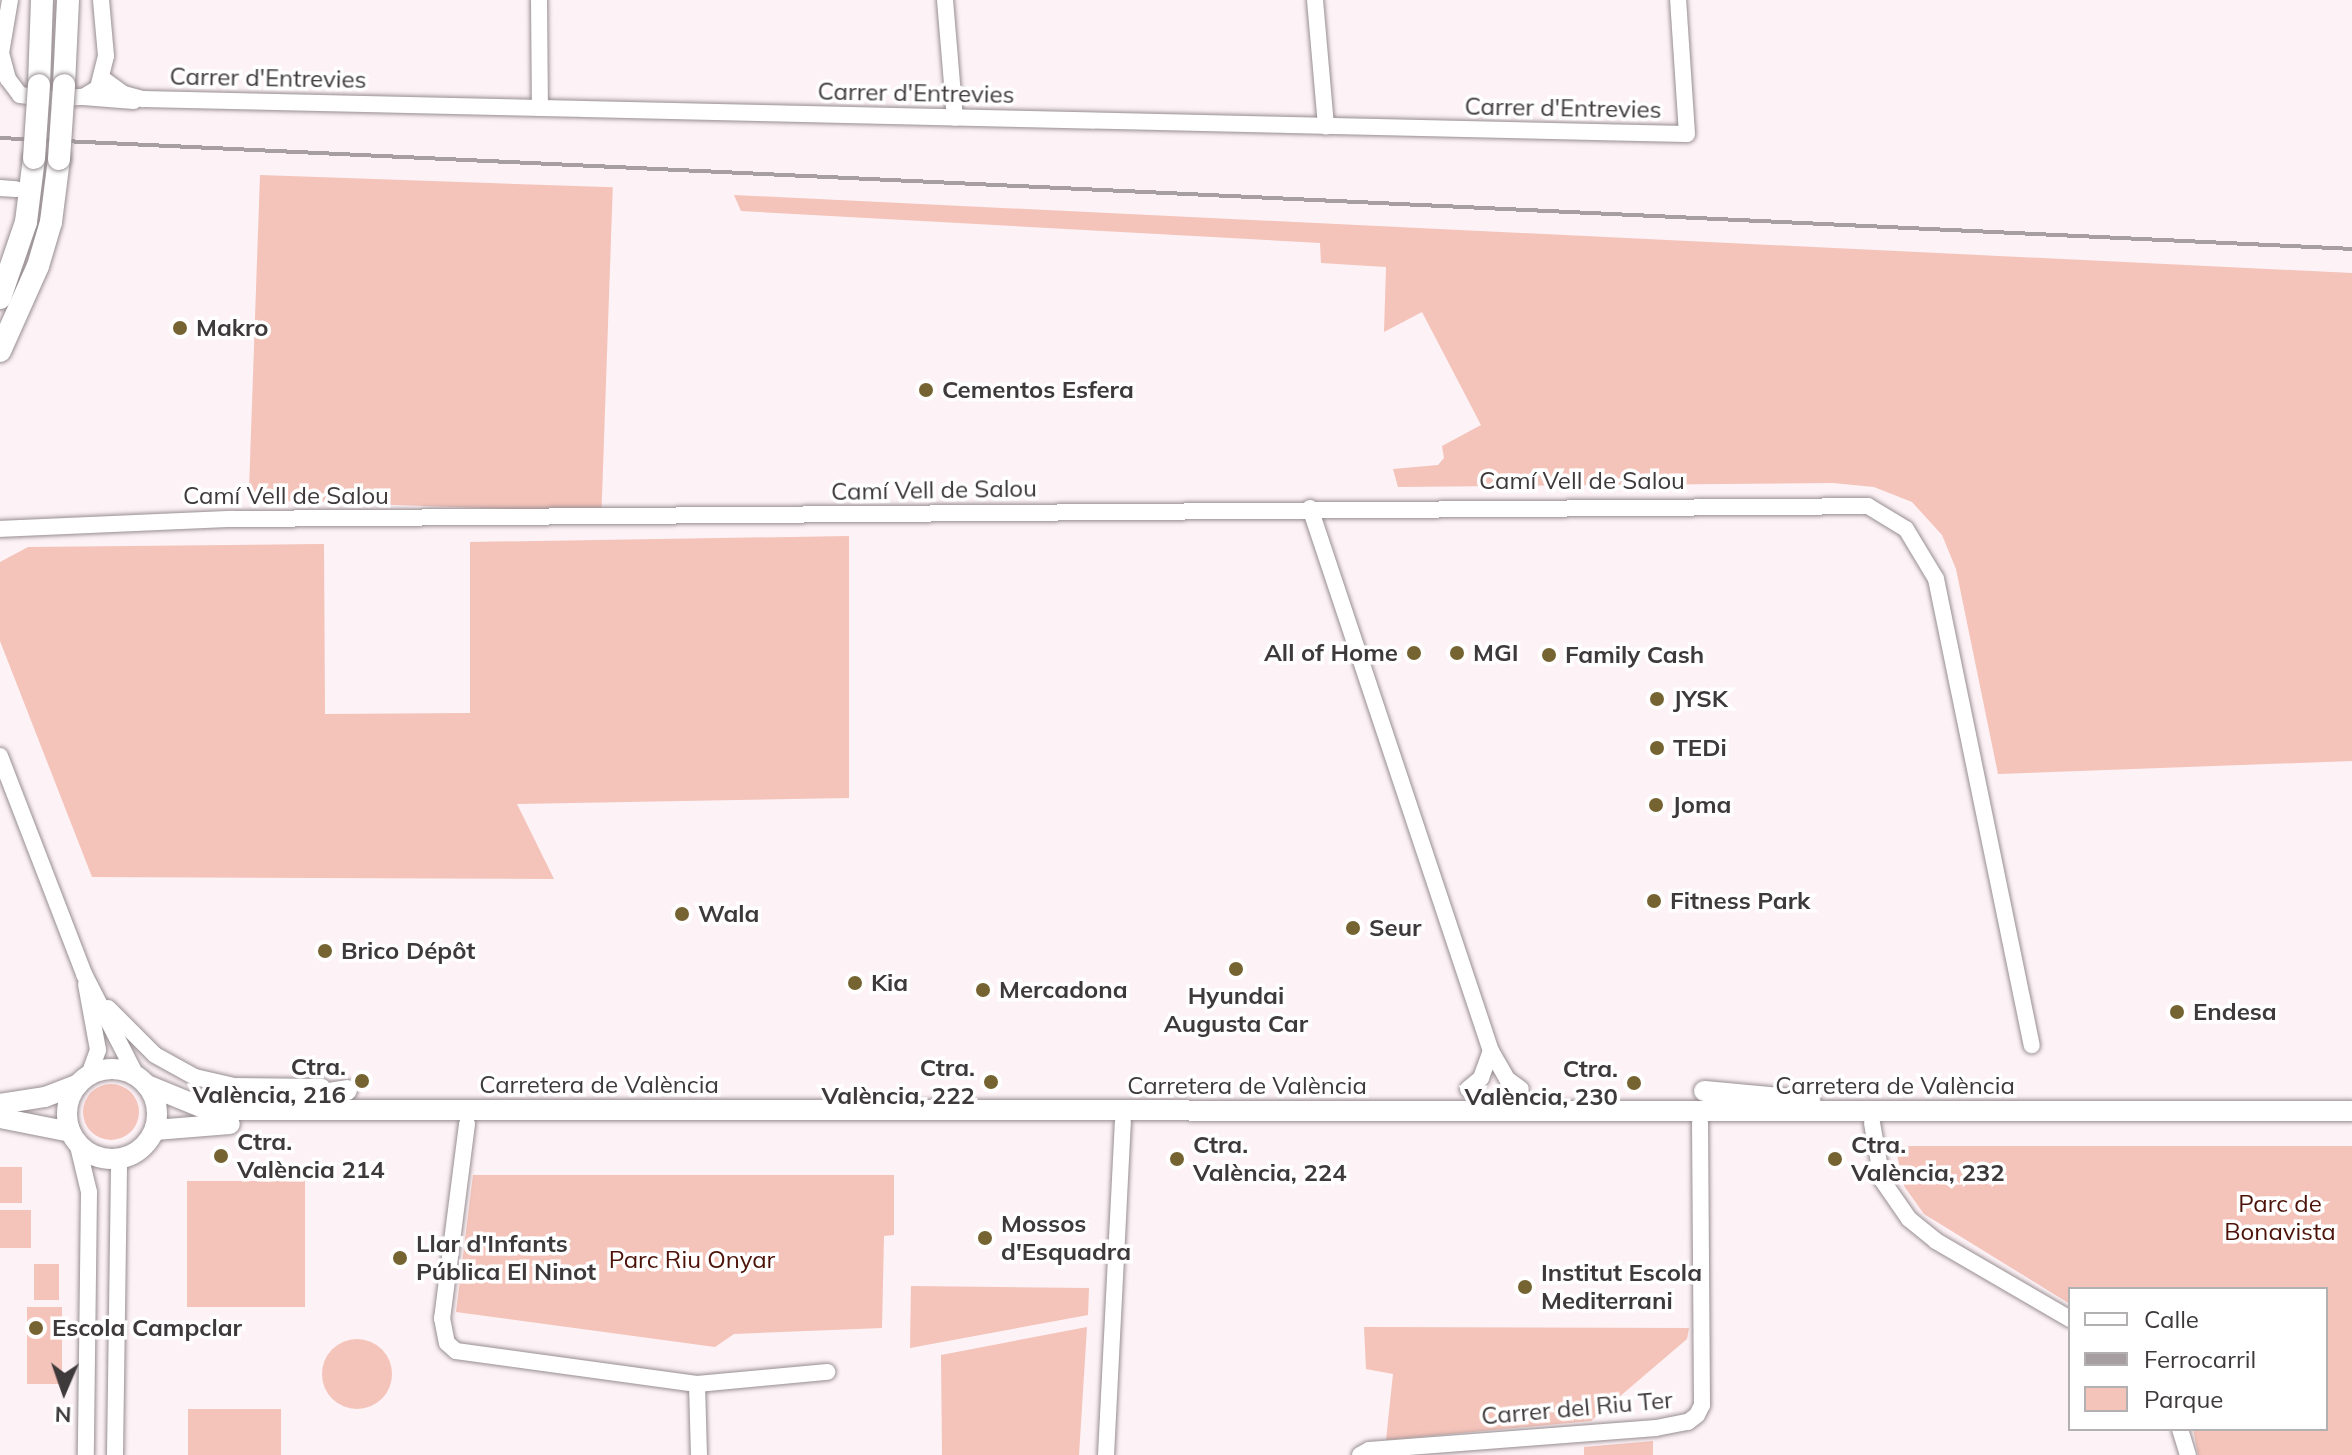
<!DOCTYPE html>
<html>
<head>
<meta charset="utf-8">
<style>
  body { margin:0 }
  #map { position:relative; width:2352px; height:1455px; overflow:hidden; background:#fdf2f6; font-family:Mulish,sans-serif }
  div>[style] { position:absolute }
  .green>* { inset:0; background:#f4c3b9; transform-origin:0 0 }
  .round { border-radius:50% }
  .roads { filter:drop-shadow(0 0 2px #978e91) drop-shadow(0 0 2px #978e91) }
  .minor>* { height:16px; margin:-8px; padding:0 8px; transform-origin:8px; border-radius:8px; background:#fff }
  .major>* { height:20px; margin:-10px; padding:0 10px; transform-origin:10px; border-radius:10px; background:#fff }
  .major>.ring { margin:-10px; padding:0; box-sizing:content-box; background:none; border:20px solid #fff; border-radius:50% }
  .highway>* { height:22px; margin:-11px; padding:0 11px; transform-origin:11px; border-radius:11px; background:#fff }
  .rail>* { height:4px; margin:-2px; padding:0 2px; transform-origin:2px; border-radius:2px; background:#a69ea0 }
  .bridges { filter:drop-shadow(0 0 2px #978e91) drop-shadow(0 0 2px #978e91) }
  .highway-bridge>* { height:22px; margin:-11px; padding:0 11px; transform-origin:11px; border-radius:11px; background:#fff }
  .dots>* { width:22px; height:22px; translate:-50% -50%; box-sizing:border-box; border:4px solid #fff; border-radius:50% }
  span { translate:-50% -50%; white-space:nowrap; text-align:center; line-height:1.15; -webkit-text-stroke:7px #fff; paint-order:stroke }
  .street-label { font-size:24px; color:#3e3a3b }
  .poi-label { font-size:24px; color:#3e3a3b; font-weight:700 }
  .left { translate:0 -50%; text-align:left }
  .right { translate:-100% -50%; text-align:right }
  .park-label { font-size:24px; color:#4d1309 }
  .legend { position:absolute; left:2068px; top:1287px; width:260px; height:144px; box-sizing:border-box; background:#fff; border:2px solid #b2b0b1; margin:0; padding:10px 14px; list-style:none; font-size:24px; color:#3e3a3b }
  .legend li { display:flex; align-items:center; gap:16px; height:40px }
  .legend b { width:40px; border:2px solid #b2b0b1 }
  .north { position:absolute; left:24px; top:1351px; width:80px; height:80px; -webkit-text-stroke:6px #fff; paint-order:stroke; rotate:182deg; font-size:22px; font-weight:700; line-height:32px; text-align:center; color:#3e3a3b }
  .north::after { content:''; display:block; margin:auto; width:28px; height:36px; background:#3e3a3b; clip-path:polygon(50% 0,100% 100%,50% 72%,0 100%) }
</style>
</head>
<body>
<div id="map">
  <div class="green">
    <div style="left:260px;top:175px;width:353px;height:325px;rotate:2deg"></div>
    <div style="clip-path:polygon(734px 195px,2352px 273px,2352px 761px,1998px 774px,1956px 569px,1942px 535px,1912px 502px,1874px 487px,1833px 483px,1398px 487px,1393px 469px,1438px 465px,1444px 458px,1442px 446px,1481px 425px,1422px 312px,1384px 332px,1386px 267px,1321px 263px,1320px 243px,741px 211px)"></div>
    <div style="clip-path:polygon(849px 536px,849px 798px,517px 804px,554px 879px,92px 877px,0 641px,0 562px,28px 547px,324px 544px,325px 714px,470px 713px,470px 542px)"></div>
    <div class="round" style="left:83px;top:1084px;width:56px;height:56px"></div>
    <div style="clip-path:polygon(1895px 1146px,2352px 1146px,2352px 1455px,2198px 1455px,2193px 1429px,2326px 1429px,2326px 1289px,2070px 1289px,2070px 1304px,1924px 1214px,1904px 1186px)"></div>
    <div style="left:0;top:1167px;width:22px;height:36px"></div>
    <div style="clip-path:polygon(473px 1175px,894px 1175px,894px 1235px,884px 1236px,882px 1328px,734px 1334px,715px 1347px,456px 1312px)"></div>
    <div style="left:305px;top:1181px;width:126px;height:118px;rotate:90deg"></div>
    <div style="left:0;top:1210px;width:31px;height:38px"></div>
    <div style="left:34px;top:1264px;width:25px;height:36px"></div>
    <div style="clip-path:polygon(911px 1286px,1089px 1288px,1088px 1315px,910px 1348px)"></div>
    <div style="left:27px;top:1307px;width:35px;height:77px"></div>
    <div style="clip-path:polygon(1087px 1327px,1079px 1455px,942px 1455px,941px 1355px)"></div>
    <div style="clip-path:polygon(1364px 1327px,1689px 1328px,1687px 1339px,1591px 1421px,1386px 1440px,1393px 1374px,1366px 1369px)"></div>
    <div class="round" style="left:322px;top:1339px;width:70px;height:70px"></div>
    <div style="left:281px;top:1409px;width:46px;height:93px;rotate:90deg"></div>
    <div style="clip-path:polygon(1653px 1441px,1653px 1455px,1584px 1455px,1584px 1447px)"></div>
  </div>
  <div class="roads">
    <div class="minor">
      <div style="left:10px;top:0;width:54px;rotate:99.6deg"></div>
      <div style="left:1px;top:53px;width:27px;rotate:75deg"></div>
      <div style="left:8px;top:79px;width:20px;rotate:53deg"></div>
      <div style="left:20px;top:95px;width:31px;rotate:7deg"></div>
      <div style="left:51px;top:99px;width:32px;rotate:-4deg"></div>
      <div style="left:83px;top:97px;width:17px;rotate:-31deg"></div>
      <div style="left:98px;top:88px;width:33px;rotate:-76deg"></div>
      <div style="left:106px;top:56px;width:56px;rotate:-95.1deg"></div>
      <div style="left:539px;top:0;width:108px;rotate:89.5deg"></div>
      <div style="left:945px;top:0;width:118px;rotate:85.2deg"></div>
      <div style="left:1315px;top:0;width:127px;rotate:85deg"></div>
      <div style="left:103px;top:79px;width:26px;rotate:36deg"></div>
      <div style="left:124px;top:94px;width:20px;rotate:15deg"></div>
      <div style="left:143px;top:99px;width:1544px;rotate:1.3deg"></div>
      <div style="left:1687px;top:134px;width:134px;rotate:-93.8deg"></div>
      <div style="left:83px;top:97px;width:51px;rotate:4.5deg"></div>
      <div style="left:0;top:188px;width:16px;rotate:4deg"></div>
      <div style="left:1310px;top:508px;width:572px;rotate:71.57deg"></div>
      <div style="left:0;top:529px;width:231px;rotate:-2.5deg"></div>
      <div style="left:231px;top:519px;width:1637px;rotate:-0.45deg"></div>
      <div style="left:1868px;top:506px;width:44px;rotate:31.2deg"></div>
      <div style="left:1906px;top:529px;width:58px;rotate:59deg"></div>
      <div style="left:1936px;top:579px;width:476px;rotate:78.4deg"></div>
      <div style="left:0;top:756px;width:234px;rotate:68.9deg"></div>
      <div style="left:84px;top:974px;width:114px;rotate:62.8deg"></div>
      <div style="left:86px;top:984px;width:67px;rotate:79.7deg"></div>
      <div style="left:98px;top:1050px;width:27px;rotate:110deg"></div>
      <div style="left:108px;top:1008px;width:66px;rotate:45deg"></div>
      <div style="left:155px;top:1055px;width:46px;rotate:28.8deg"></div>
      <div style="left:195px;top:1077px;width:39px;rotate:13deg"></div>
      <div style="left:233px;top:1086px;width:89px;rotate:0.6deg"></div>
      <div style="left:1468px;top:1089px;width:17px;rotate:-40deg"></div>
      <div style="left:1481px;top:1078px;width:29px;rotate:-70deg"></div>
      <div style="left:1491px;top:1051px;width:32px;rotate:60deg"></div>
      <div style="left:1507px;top:1079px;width:17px;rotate:36deg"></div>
      <div style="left:1872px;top:1123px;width:58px;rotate:80deg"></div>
      <div style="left:1882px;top:1180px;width:47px;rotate:55.3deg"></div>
      <div style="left:1909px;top:1219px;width:35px;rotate:39deg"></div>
      <div style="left:1936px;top:1241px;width:155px;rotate:30.2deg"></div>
      <div style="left:467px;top:1124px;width:196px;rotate:97.3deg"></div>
      <div style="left:442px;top:1318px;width:25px;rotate:79deg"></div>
      <div style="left:447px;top:1343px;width:12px;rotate:42deg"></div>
      <div style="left:456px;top:1351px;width:243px;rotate:7.8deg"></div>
      <div style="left:697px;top:1384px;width:131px;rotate:-5.3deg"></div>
      <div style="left:77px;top:1142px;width:51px;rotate:76.5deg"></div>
      <div style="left:89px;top:1192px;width:263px;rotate:90.7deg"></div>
      <div style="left:697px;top:1384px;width:71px;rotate:88.4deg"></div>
      <div style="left:2180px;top:1429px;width:27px;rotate:73deg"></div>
      <div style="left:115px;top:1455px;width:297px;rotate:-89.2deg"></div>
      <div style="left:1106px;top:1455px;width:333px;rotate:-87.1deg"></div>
      <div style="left:1360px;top:1455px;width:10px;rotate:-29deg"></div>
      <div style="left:1369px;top:1450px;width:288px;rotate:-4.4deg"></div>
      <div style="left:1656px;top:1428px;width:33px;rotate:-11deg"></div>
      <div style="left:1688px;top:1422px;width:11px;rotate:-38deg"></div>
      <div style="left:1697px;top:1415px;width:11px;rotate:-63deg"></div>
      <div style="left:1702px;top:1405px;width:282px;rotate:-90.4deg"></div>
    </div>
    <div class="major">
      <div class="ring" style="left:67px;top:1069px;width:70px;height:70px"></div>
      <div style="left:147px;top:1085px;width:66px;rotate:22.3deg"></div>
      <div style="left:208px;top:1110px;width:2144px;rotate:0.03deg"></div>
      <div style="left:1704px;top:1091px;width:107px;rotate:5.3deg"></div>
      <div style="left:265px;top:1103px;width:83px;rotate:-9deg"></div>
      <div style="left:0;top:1104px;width:46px;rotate:-8.8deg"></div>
      <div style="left:45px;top:1097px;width:34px;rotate:-21deg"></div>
      <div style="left:0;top:1118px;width:72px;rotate:11.2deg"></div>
      <div style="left:155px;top:1130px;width:75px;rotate:-4.6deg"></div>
    </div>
    <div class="highway">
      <div style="left:39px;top:85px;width:85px;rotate:-88deg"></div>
      <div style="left:64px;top:85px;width:85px;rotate:-87.3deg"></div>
      <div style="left:0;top:298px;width:80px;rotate:-71.1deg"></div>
      <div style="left:26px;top:222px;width:64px;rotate:-82.9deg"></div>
      <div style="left:0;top:351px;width:93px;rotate:-65.9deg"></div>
      <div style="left:38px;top:266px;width:46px;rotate:-73.5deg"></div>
      <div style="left:51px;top:222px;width:64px;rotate:-82.8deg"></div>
    </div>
  </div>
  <div class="rail">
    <div style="left:0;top:138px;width:2355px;rotate:2.7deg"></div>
  </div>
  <div class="bridges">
    <div class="highway-bridge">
      <div style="left:34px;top:158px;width:73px;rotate:-86.1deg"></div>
      <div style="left:59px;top:159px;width:74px;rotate:-86.1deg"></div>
    </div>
  </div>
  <div class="dots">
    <div style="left:180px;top:328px;background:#766332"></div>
    <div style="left:926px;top:390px;background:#766332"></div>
    <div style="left:1414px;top:653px;background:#766332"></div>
    <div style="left:1457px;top:653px;background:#766332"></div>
    <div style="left:1549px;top:655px;background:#766332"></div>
    <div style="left:1657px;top:699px;background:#766332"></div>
    <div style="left:1657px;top:748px;background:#766332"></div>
    <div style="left:1656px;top:805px;background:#766332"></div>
    <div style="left:1654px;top:901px;background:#766332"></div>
    <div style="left:682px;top:914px;background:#766332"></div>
    <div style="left:1353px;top:928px;background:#766332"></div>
    <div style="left:325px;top:951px;background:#766332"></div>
    <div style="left:1236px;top:969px;background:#766332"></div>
    <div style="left:855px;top:983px;background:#766332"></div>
    <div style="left:983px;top:990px;background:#766332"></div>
    <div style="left:2177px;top:1012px;background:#766332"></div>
    <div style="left:362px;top:1081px;background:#766332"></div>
    <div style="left:991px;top:1082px;background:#766332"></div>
    <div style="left:1634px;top:1083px;background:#766332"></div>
    <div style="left:221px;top:1156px;background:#766332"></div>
    <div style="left:1177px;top:1159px;background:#766332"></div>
    <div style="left:1835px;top:1159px;background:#766332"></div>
    <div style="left:985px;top:1238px;background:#766332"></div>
    <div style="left:400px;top:1258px;background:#766332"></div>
    <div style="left:1525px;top:1287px;background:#766332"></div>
    <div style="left:36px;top:1328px;background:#766332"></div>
  </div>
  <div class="street-label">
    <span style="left:268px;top:78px;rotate:1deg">Carrer d'Entrevies</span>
    <span style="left:916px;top:93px;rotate:1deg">Carrer d'Entrevies</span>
    <span style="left:1563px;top:108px;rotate:1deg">Carrer d'Entrevies</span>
    <span style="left:1582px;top:481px">Camí Vell de Salou</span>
    <span style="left:934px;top:490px;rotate:-1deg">Camí Vell de Salou</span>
    <span style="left:286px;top:496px">Camí Vell de Salou</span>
    <span style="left:599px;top:1085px">Carretera de València</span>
    <span style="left:1247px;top:1086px">Carretera de València</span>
    <span style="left:1895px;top:1086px">Carretera de València</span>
    <span style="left:1577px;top:1408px;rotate:-5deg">Carrer del Riu Ter</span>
  </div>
  <div class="poi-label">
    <span class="left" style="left:196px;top:328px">Makro</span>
    <span class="left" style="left:942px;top:390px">Cementos Esfera</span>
    <span class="right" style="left:1398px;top:653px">All of Home</span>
    <span class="left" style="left:1473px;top:653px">MGI</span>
    <span class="left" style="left:1565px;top:655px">Family Cash</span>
    <span class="left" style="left:1673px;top:699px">JYSK</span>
    <span class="left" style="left:1673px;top:748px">TEDi</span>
    <span class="left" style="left:1672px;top:805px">Joma</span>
    <span class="left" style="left:1670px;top:901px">Fitness Park</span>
    <span class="left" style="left:698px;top:914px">Wala</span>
    <span class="left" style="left:1369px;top:928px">Seur</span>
    <span class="left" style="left:341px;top:951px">Brico Dépôt</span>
    <span class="left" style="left:871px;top:983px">Kia</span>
    <span class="left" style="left:999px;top:990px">Mercadona</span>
    <span style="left:1236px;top:1010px">Hyundai<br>Augusta Car</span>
    <span class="left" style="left:2193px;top:1012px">Endesa</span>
    <span class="right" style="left:346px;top:1081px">Ctra.<br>València, 216</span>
    <span class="right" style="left:975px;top:1082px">Ctra.<br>València, 222</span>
    <span class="right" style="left:1618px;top:1083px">Ctra.<br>València, 230</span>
    <span class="left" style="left:237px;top:1156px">Ctra.<br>València 214</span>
    <span class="left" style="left:1193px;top:1159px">Ctra.<br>València, 224</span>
    <span class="left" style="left:1851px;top:1159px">Ctra.<br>València, 232</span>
    <span class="left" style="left:1001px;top:1238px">Mossos<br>d'Esquadra</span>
    <span class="left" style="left:416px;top:1258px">Llar d'Infants<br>Pública El Ninot</span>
    <span class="left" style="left:1541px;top:1287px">Institut Escola<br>Mediterrani</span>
    <span class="left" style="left:52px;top:1328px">Escola Campclar</span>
  </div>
  <div class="park-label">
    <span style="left:2280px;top:1218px">Parc de<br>Bonavista</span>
    <span style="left:692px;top:1260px">Parc Riu Onyar</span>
  </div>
  <ul class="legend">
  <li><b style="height:10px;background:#fff"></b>Calle</li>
  <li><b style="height:10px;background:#a69ea0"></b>Ferrocarril</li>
  <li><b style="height:22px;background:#f4c3b9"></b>Parque</li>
  </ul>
  <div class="north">N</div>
</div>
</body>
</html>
